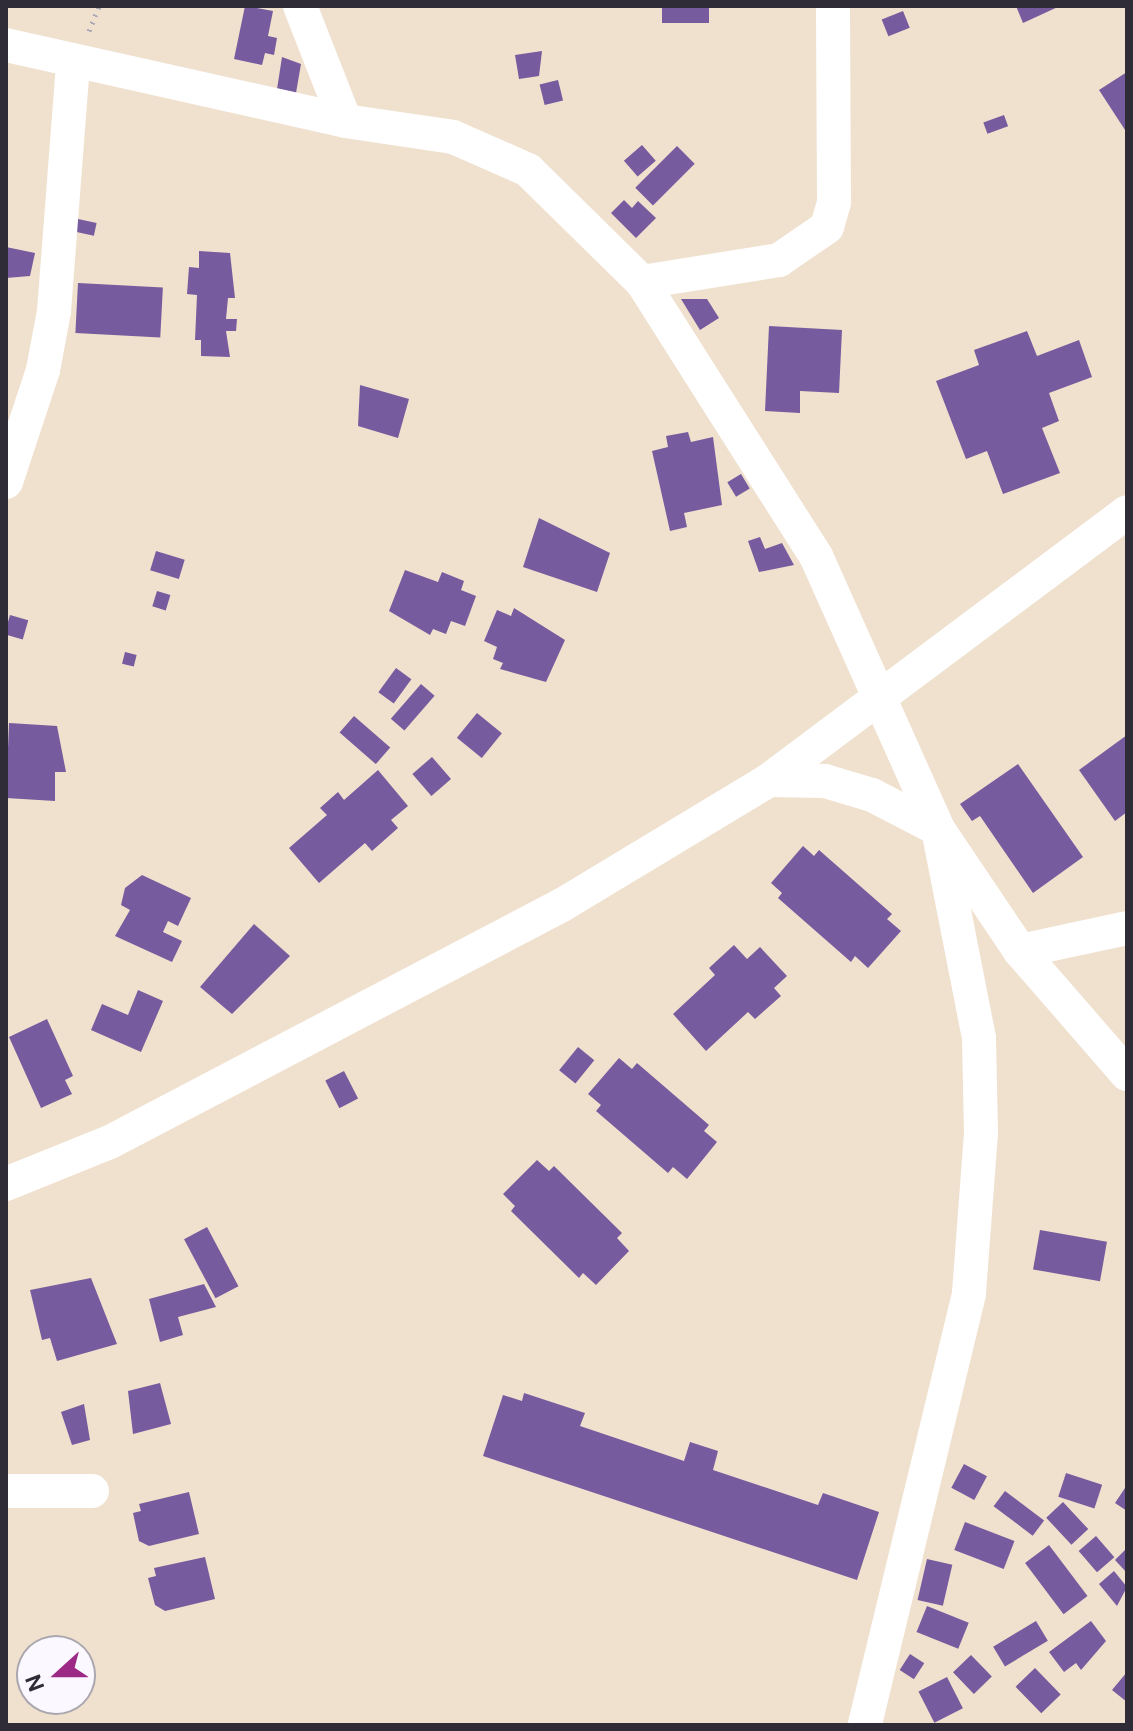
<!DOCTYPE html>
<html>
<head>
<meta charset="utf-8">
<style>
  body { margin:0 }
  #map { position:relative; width:1133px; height:1731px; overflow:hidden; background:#efeafb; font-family:"DM Sans",sans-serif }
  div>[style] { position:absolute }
  .industrial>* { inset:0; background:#f0e0ce }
  .building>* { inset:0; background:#765b9e; transform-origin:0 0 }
  .path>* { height:5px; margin-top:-2.5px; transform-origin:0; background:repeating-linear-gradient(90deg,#aca7b6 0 2px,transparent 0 8px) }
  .minor>* { height:34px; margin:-17px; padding:0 17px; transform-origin:17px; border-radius:17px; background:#fff }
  span { translate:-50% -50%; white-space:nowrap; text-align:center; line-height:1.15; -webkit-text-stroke:8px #fbf9ff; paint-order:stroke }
  .frame { position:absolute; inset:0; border:8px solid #302c37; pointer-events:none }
  .north { position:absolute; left:16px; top:1635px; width:80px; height:80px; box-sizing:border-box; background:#fbf9ff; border:2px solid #aaa7af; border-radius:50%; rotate:249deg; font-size:22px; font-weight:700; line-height:32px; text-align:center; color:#302c37 }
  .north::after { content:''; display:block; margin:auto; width:28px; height:36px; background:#9c2986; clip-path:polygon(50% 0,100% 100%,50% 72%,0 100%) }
</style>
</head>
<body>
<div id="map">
  <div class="industrial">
    <div style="clip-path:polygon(evenodd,6px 6px,1127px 6px,1127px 1725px,6px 1725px,6px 6px,32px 1651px,80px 1651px,80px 1699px,32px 1699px,32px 1651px)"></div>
  </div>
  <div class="building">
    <div style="clip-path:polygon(245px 6px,273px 11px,268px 36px,277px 38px,274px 55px,265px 53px,262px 65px,234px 59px)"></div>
    <div style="left:662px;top:6px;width:47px;height:17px"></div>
    <div style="clip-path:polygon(1016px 6px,1060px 6px,1023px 23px)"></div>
    <div style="left:903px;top:11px;width:18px;height:23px;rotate:68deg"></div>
    <div style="clip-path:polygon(542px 51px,539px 76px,519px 79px,515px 55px)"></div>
    <div style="clip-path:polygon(282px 57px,301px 64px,296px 93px,277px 89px)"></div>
    <div style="clip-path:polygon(1127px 72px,1127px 133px,1099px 90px)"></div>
    <div style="left:558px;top:80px;width:21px;height:19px;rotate:76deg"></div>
    <div style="left:1004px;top:115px;width:12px;height:22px;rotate:70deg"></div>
    <div style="left:642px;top:145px;width:21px;height:24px;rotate:49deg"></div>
    <div style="left:677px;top:146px;width:25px;height:59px;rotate:45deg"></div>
    <div style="clip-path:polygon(624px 200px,632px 208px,638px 201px,656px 218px,636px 238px,611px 213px)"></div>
    <div style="left:78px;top:219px;width:19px;height:13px;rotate:12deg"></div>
    <div style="clip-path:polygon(6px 247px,35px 253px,30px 276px,6px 278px)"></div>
    <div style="clip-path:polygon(199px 251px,230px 253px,235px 298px,228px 298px,226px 319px,237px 319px,236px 331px,226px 331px,230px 357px,201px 356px,201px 340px,195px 340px,197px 295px,187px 294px,189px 267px,199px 268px)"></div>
    <div style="left:78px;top:283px;width:85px;height:50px;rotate:3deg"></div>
    <div style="clip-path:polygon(681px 299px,707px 299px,719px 318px,700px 330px)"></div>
    <div style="clip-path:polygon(769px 326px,842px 330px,839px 393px,800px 391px,800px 413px,765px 411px)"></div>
    <div style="clip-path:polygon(1027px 331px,1037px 356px,1079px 340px,1092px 377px,1049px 393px,1059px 421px,1042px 428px,1060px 473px,1003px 494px,987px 451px,966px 459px,936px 381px,979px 365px,974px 350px)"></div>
    <div style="clip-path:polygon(360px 385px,409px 399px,398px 438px,358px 426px)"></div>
    <div style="clip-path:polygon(688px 432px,691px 442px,713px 437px,722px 505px,684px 513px,687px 527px,670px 531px,652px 451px,668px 447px,666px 436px)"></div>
    <div style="left:741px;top:474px;width:17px;height:16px;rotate:59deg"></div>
    <div style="clip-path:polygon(539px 518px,610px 553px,597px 592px,523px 567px)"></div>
    <div style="clip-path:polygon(760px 537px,765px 549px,782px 543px,794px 565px,759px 572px,748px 541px)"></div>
    <div style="left:156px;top:551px;width:30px;height:20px;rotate:17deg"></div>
    <div style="clip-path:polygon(405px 570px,438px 582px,442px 572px,464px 581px,461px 590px,476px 596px,465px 626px,451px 621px,446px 634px,433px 629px,430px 635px,389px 611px)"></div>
    <div style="left:157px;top:591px;width:14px;height:16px;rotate:17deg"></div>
    <div style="clip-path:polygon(514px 608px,565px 640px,546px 682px,500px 669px,503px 663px,493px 659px,497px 647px,484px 641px,497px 610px,511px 616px)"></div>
    <div style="left:10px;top:615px;width:19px;height:20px;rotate:16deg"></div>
    <div style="left:125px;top:652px;width:12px;height:12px;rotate:14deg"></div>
    <div style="left:396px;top:668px;width:19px;height:30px;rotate:36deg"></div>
    <div style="left:421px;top:684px;width:18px;height:46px;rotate:41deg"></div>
    <div style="left:477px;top:713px;width:32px;height:32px;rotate:39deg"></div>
    <div style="left:354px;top:716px;width:48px;height:22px;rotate:41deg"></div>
    <div style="clip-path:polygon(9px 723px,57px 726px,66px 772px,55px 772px,55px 801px,6px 798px)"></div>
    <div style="clip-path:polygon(1127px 735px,1127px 812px,1115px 821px,1079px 770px)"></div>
    <div style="left:432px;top:757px;width:29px;height:26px;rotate:49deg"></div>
    <div style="clip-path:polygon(1018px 764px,1083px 857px,1033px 893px,980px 816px,972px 821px,960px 804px)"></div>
    <div style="clip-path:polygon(378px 770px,408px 806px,391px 820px,398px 828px,372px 851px,365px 843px,319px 883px,289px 848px,327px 815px,320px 808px,338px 792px,344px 800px)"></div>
    <div style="clip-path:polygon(803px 846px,814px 856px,819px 850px,892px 914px,887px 919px,901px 931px,868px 968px,855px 956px,851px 962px,778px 898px,782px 893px,771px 883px)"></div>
    <div style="clip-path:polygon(142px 875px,191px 898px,178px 926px,168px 921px,163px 932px,182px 941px,172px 962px,115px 936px,130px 910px,121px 905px,125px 888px)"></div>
    <div style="clip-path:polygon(254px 924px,290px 956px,232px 1014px,200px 987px)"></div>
    <div style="clip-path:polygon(734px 945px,747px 959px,760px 947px,787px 976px,774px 988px,781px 996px,755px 1019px,748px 1012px,706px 1051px,673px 1014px,715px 975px,709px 968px)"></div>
    <div style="clip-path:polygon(138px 990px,163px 1001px,141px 1052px,91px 1030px,102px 1004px,128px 1015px)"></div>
    <div style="clip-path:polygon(47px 1019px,73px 1076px,65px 1080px,72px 1094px,41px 1108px,9px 1037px)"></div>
    <div style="left:578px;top:1047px;width:21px;height:30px;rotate:39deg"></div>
    <div style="clip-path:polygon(619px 1058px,632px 1069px,637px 1063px,709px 1125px,704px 1131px,717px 1142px,687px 1179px,673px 1167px,668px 1173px,596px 1111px,601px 1105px,588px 1094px)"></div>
    <div style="left:344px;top:1071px;width:31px;height:21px;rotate:63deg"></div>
    <div style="clip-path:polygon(537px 1160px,549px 1171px,554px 1166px,622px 1233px,617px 1238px,629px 1251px,596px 1285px,583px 1273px,579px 1278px,511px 1211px,515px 1206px,503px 1194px)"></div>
    <div style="left:207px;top:1227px;width:67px;height:26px;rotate:62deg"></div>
    <div style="left:1040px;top:1230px;width:68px;height:40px;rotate:10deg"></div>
    <div style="clip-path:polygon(91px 1278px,117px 1344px,57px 1361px,50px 1338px,42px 1340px,30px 1290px)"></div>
    <div style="clip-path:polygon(204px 1284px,216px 1307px,178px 1317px,183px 1335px,160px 1342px,149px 1299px)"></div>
    <div style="clip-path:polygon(160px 1383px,171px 1424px,133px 1434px,128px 1391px)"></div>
    <div style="clip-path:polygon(524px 1393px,585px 1413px,580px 1426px,684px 1461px,690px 1442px,718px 1451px,713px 1470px,818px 1505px,823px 1493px,879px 1512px,857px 1580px,483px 1456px,503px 1395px,522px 1401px)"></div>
    <div style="clip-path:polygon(84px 1404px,90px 1440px,72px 1445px,61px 1412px)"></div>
    <div style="left:964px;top:1464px;width:26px;height:27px;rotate:28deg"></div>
    <div style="left:1066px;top:1473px;width:38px;height:25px;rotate:18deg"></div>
    <div style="clip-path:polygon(1127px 1485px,1127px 1511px,1115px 1503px)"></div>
    <div style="left:1005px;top:1491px;width:49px;height:19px;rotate:37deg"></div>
    <div style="clip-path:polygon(189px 1492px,199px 1534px,149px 1546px,139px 1541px,133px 1513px,141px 1511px,139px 1504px)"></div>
    <div style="left:1063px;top:1502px;width:37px;height:23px;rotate:47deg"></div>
    <div style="left:965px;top:1522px;width:53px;height:30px;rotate:21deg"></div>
    <div style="left:1096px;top:1536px;width:28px;height:23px;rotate:49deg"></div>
    <div style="left:1049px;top:1545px;width:64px;height:30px;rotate:53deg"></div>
    <div style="clip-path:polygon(1127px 1548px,1127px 1573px,1115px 1560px)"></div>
    <div style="clip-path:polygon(205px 1557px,215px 1599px,165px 1611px,155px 1605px,148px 1578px,156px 1576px,154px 1568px)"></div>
    <div style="left:927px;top:1559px;width:26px;height:42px;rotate:13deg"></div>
    <div style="clip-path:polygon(1114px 1571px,1127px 1587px,1117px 1606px,1099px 1584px)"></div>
    <div style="left:927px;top:1606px;width:45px;height:28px;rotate:22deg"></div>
    <div style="left:1036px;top:1621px;width:23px;height:50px;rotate:59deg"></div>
    <div style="clip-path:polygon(1091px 1621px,1106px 1641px,1081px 1670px,1076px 1663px,1064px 1672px,1049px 1652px)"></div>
    <div style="left:910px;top:1654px;width:17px;height:19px;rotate:33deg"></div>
    <div style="left:971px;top:1655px;width:30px;height:25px;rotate:46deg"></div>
    <div style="left:1035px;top:1668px;width:37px;height:27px;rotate:46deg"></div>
    <div style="clip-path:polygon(1127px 1672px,1127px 1702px,1112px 1690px)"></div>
    <div style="left:947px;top:1677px;width:35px;height:32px;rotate:63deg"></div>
  </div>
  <div class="path">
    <div style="left:89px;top:31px;width:27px;rotate:-68deg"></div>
  </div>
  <div class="minor">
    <div style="left:300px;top:6px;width:123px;rotate:68.6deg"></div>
    <div style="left:6px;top:45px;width:347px;rotate:12.6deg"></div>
    <div style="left:345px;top:121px;width:109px;rotate:8.4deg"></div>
    <div style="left:453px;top:137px;width:82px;rotate:23.7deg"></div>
    <div style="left:528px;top:170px;width:160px;rotate:44.5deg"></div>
    <div style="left:642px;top:282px;width:325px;rotate:57.6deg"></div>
    <div style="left:816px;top:556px;width:299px;rotate:65.9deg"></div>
    <div style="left:938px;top:829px;width:147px;rotate:56.1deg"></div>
    <div style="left:1020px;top:951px;width:163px;rotate:49deg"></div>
    <div style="left:642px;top:282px;width:139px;rotate:-9.1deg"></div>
    <div style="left:779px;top:260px;width:58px;rotate:-34.5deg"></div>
    <div style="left:827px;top:227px;width:26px;rotate:-74deg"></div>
    <div style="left:834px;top:202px;width:196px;rotate:-90.3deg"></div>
    <div style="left:6px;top:482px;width:118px;rotate:-71.7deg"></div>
    <div style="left:43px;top:370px;width:60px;rotate:-79.4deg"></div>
    <div style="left:54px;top:311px;width:248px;rotate:-85.6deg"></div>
    <div style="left:769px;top:780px;width:56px;rotate:1deg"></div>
    <div style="left:825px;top:781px;width:49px;rotate:16.6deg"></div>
    <div style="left:872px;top:795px;width:74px;rotate:27.3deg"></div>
    <div style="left:938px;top:829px;width:213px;rotate:78.9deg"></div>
    <div style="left:979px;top:1038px;width:95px;rotate:88.8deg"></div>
    <div style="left:981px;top:1133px;width:161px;rotate:94.3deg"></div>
    <div style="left:969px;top:1294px;width:443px;rotate:103.6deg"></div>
    <div style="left:1020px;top:951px;width:109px;rotate:-12.1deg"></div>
    <div style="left:6px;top:1184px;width:112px;rotate:-22deg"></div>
    <div style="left:110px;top:1142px;width:510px;rotate:-27.67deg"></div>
    <div style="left:562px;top:905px;width:242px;rotate:-31.1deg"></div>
    <div style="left:769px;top:780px;width:447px;rotate:-36.8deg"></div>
    <div style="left:6px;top:1491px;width:86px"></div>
  </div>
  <div class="frame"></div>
  <div class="north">N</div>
</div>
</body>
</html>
